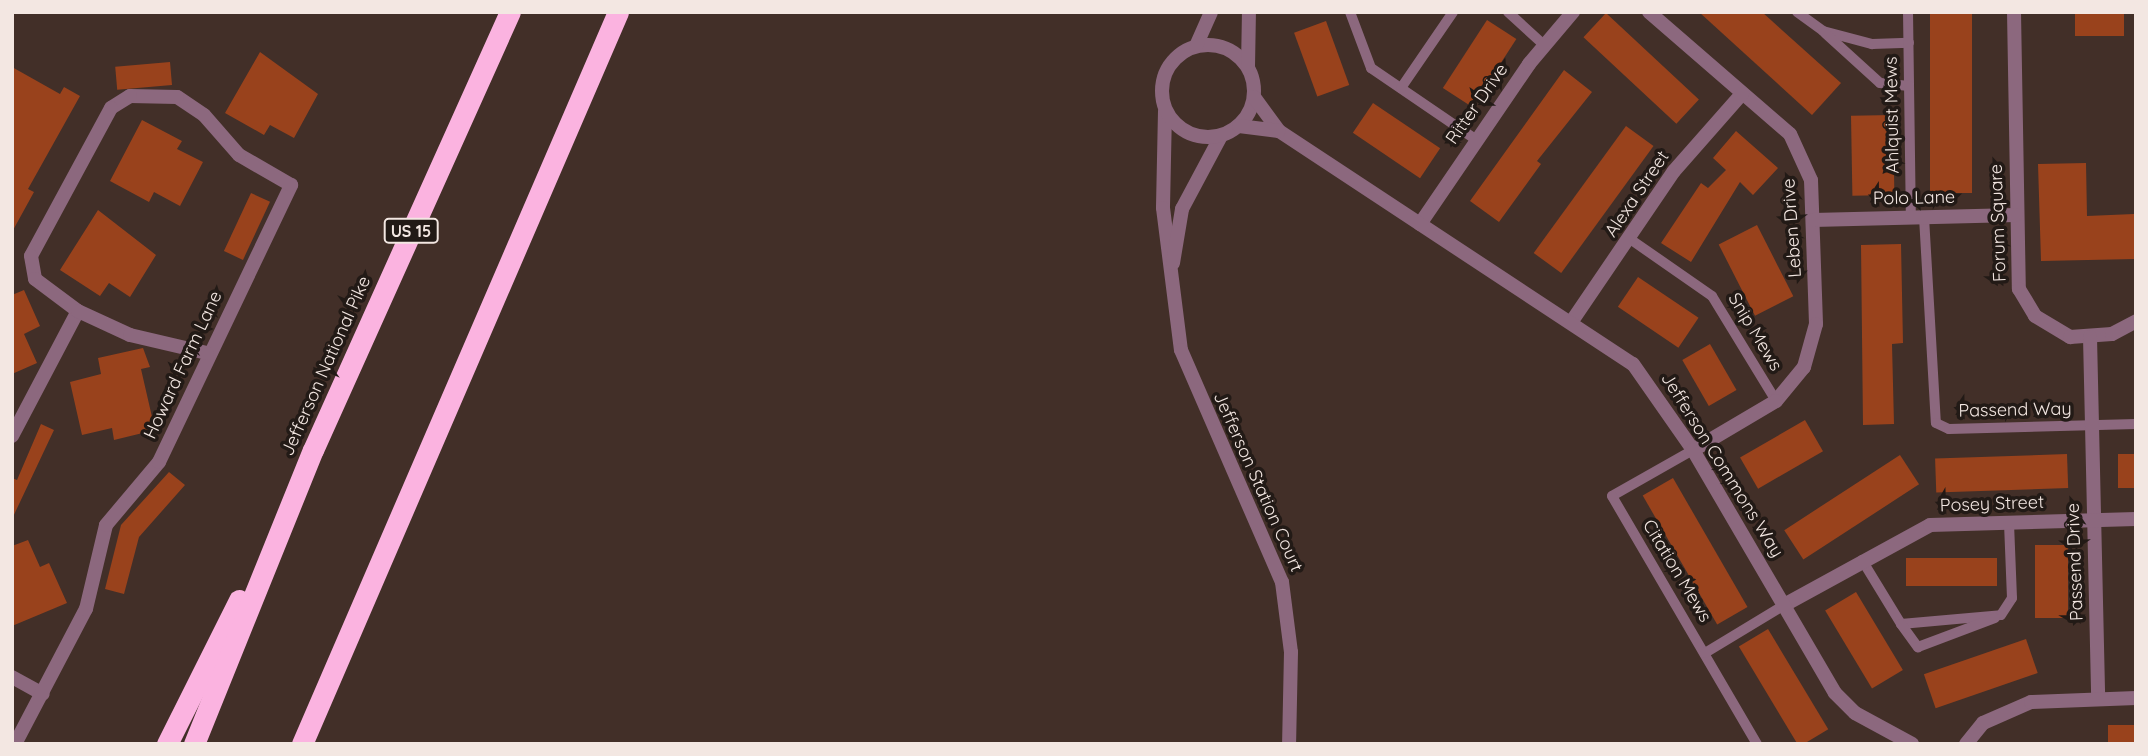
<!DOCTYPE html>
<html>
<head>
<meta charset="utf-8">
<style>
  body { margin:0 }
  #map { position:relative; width:2148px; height:756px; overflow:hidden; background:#422f28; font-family:Quicksand,sans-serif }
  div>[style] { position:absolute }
  .building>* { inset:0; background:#99421c; transform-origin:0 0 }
  .service>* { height:10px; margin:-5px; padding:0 5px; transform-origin:5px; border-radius:5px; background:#8c687e }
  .minor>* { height:14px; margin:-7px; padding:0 7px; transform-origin:7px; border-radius:7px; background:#8c687e }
  .tertiary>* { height:14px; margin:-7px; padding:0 7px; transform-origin:7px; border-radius:7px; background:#8c687e }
  .tertiary>.ring { margin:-7px; padding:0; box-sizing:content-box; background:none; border:14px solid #8c687e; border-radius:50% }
  .motorway>* { height:21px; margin:-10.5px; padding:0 10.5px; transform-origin:10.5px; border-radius:10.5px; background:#fbb3e0 }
  span { translate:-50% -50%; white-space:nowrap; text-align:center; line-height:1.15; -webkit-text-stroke:7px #221a16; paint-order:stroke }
  .shield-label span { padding:2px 5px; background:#221a16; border:2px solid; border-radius:5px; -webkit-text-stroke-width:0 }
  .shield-label { font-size:16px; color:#f3e7e2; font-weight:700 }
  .street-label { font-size:18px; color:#f3e7e2 }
  .frame { position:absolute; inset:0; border:14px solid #f3e7e2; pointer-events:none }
</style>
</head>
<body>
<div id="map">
  <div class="building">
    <div style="clip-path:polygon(1699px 12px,1762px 12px,1841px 83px,1812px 115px)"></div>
    <div style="left:1930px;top:12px;width:42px;height:181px"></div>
    <div style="left:2075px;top:12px;width:49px;height:24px"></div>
    <div style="left:1606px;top:13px;width:127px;height:33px;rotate:43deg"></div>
    <div style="left:1487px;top:20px;width:35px;height:81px;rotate:33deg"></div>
    <div style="left:1326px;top:21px;width:68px;height:34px;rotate:70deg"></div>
    <div style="clip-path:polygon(260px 52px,318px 94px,294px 138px,270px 125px,264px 135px,225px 113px)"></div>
    <div style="left:170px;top:62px;width:23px;height:55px;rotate:85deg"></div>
    <div style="clip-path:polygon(12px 67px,60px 94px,64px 87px,80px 96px,28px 189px,34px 192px,12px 232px)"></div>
    <div style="clip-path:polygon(1564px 70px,1592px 92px,1537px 161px,1541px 164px,1499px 222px,1470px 201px)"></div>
    <div style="left:1373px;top:103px;width:81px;height:36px;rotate:34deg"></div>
    <div style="left:1893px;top:115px;width:80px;height:42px;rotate:89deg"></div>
    <div style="clip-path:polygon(142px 120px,182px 141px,177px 149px,203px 162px,180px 206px,154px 192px,149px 202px,110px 181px)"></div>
    <div style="left:1626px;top:126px;width:34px;height:157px;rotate:36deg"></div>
    <div style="clip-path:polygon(1736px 131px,1778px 168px,1753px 195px,1740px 182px,1691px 262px,1661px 243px,1701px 183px,1708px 188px,1726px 170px,1713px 158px)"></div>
    <div style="clip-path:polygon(2086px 163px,2087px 216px,2134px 214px,2135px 259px,2041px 261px,2038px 164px)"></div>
    <div style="left:251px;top:193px;width:21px;height:64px;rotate:25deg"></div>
    <div style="clip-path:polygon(98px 210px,156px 255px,130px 297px,109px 283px,100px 296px,60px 270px)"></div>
    <div style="left:1757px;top:225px;width:80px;height:43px;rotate:63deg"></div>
    <div style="clip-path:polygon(1901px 244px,1903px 343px,1892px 344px,1894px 424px,1863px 425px,1861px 245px)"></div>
    <div style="left:1638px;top:277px;width:73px;height:36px;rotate:34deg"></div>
    <div style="clip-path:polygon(24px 290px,40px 326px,24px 334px,37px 363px,12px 374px,12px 295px)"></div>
    <div style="left:1710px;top:344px;width:53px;height:32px;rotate:60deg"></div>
    <div style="clip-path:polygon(143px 348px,150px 367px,141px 369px,155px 430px,114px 440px,112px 428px,82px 435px,70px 382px,101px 374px,98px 358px)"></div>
    <div style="left:1805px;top:420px;width:36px;height:75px;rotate:60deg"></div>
    <div style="clip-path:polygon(41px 424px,54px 430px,12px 519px,12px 478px,17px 480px)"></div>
    <div style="left:2067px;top:454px;width:34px;height:132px;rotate:88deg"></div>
    <div style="left:2118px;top:454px;width:18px;height:34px"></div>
    <div style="left:1900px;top:455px;width:35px;height:138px;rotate:57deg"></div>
    <div style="clip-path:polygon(169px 472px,185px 485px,139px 537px,124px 594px,105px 589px,121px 525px)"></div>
    <div style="left:1673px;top:478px;width:149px;height:35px;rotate:60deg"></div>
    <div style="clip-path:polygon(28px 540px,40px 567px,49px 563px,67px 603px,12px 626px,12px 546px)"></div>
    <div style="left:2035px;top:545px;width:33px;height:73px"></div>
    <div style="left:1997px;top:558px;width:28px;height:91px;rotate:90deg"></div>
    <div style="left:1856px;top:592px;width:91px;height:36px;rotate:59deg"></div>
    <div style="left:1768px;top:629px;width:117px;height:34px;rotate:59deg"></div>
    <div style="left:2026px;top:639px;width:36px;height:108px;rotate:71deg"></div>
    <div style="left:2136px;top:725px;width:19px;height:28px;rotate:90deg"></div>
  </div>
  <div class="service">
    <div style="left:1350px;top:12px;width:60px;rotate:69.4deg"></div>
    <div style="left:1371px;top:68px;width:126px;rotate:34.3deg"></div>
    <div style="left:1508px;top:12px;width:49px;rotate:42.5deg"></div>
    <div style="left:1797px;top:12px;width:32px;rotate:36deg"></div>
    <div style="left:1823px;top:31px;width:51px;rotate:14.9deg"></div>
    <div style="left:1872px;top:44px;width:37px;rotate:-2deg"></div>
    <div style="left:1908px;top:12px;width:205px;rotate:89.2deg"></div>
    <div style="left:1825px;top:33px;width:74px;rotate:42.3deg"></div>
    <div style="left:1880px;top:83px;width:29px;rotate:6deg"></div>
    <div style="left:1401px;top:88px;width:92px;rotate:-55.6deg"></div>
    <div style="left:1924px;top:217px;width:206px;rotate:86.7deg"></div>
    <div style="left:1936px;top:423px;width:14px;rotate:25deg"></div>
    <div style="left:1949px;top:429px;width:187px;rotate:-1.5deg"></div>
    <div style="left:1630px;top:239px;width:100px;rotate:34.8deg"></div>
    <div style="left:1712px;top:296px;width:123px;rotate:58.6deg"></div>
    <div style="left:1693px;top:450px;width:93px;rotate:150.4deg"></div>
    <div style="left:1612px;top:496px;width:287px;rotate:59.7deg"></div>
    <div style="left:1862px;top:560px;width:75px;rotate:58.6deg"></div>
    <div style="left:1901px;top:624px;width:100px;rotate:-5.1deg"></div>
    <div style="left:2001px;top:615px;width:20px;rotate:-57deg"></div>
    <div style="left:2012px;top:598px;width:75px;rotate:-92.3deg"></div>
    <div style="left:1901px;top:624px;width:29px;rotate:54deg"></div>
    <div style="left:1918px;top:647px;width:82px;rotate:-20.6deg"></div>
    <div style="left:1705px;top:653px;width:95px;rotate:-31.2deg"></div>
  </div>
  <div class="minor">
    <div style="left:1649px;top:12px;width:186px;rotate:40.9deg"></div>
    <div style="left:1790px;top:134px;width:51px;rotate:65.5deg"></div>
    <div style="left:1811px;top:180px;width:144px;rotate:88deg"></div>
    <div style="left:1816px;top:324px;width:45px;rotate:105.6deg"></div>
    <div style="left:1804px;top:367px;width:44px;rotate:129.5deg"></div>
    <div style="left:1776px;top:401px;width:96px;rotate:149.4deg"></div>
    <div style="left:2014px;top:12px;width:277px;rotate:89deg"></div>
    <div style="left:2019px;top:289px;width:31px;rotate:59deg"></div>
    <div style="left:2035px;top:316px;width:41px;rotate:31deg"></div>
    <div style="left:2070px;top:337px;width:42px;rotate:-4.1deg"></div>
    <div style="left:2112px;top:334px;width:27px;rotate:-28deg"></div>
    <div style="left:1165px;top:111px;width:97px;rotate:91.2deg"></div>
    <div style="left:1163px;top:208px;width:143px;rotate:82.8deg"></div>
    <div style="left:1181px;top:350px;width:253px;rotate:66.5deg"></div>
    <div style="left:1282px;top:582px;width:71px;rotate:82.7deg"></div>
    <div style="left:1291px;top:652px;width:92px;rotate:91.2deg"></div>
    <div style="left:1813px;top:220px;width:203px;rotate:-1.4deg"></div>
    <div style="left:1420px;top:224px;width:194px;rotate:-55.7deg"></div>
    <div style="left:1529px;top:64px;width:68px;rotate:-49.8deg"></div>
    <div style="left:1173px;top:263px;width:55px;rotate:-80.5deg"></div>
    <div style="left:1182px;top:209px;width:83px;rotate:-61.9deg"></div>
    <div style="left:1572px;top:321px;width:181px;rotate:-55.8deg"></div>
    <div style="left:1674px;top:171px;width:103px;rotate:-48.6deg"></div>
    <div style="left:2090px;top:337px;width:360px;rotate:88.7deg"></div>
    <div style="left:12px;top:436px;width:141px;rotate:-62.2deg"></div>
    <div style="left:1786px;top:604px;width:164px;rotate:-28.7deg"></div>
    <div style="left:1930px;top:525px;width:206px;rotate:-1.7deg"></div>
    <div style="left:12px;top:677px;width:35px;rotate:29deg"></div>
    <div style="left:15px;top:744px;width:153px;rotate:-62.3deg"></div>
    <div style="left:86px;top:609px;width:86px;rotate:-76.6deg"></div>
    <div style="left:106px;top:525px;width:82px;rotate:-49.9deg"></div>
    <div style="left:159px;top:462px;width:307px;rotate:-64.5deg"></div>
    <div style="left:291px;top:185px;width:60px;rotate:-150deg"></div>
    <div style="left:239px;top:155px;width:53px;rotate:-131.2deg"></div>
    <div style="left:204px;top:115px;width:32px;rotate:-146deg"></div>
    <div style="left:177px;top:97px;width:47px;rotate:-178.8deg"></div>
    <div style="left:130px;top:96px;width:22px;rotate:148deg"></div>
    <div style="left:111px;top:108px;width:168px;rotate:118.4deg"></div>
    <div style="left:31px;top:256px;width:23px;rotate:80deg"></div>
    <div style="left:35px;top:279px;width:54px;rotate:36.7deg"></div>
    <div style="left:78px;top:311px;width:57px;rotate:24.8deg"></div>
    <div style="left:130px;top:335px;width:79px;rotate:13.2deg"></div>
    <div style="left:1966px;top:744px;width:27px;rotate:-51deg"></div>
    <div style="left:1983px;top:723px;width:52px;rotate:-23.6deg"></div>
    <div style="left:2031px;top:702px;width:105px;rotate:-2.2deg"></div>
  </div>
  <div class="tertiary">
    <div class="ring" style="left:1162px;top:45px;width:78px;height:78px"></div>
    <div style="left:1196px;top:46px;width:37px;rotate:-66deg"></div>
    <div style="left:1248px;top:67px;width:55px;rotate:-89deg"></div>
    <div style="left:1254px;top:97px;width:42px;rotate:53.7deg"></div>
    <div style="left:1279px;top:131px;width:424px;rotate:33.4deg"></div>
    <div style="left:1633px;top:364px;width:105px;rotate:55.1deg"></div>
    <div style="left:1693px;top:450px;width:281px;rotate:59.7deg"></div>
    <div style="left:1835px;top:693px;width:28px;rotate:45deg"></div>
    <div style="left:1855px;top:713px;width:65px;rotate:28.5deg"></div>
    <div style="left:1239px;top:126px;width:40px;rotate:7.1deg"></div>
  </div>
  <div class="motorway">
    <div style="left:167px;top:744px;width:161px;rotate:-63.4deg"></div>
    <div style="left:194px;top:744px;width:317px;rotate:-68deg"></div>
    <div style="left:313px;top:450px;width:480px;rotate:-65.8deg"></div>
    <div style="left:302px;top:744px;width:797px;rotate:-66.65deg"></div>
  </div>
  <div class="shield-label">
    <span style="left:411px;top:231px">US 15</span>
  </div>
  <div class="street-label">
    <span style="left:1477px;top:104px;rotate:-55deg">Ritter Drive</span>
    <span style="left:1892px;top:115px;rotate:-91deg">Ahlquist Mews</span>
    <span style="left:1637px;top:194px;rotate:-56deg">Alexa Street</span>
    <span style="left:1914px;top:198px;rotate:-1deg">Polo Lane</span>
    <span style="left:1998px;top:223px;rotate:-92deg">Forum Square</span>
    <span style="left:1792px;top:228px;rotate:-94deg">Leben Drive</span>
    <span style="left:1755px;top:332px;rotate:59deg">Snip Mews</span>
    <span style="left:183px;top:365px;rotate:-65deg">Howard Farm Lane</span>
    <span style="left:326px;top:366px;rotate:-66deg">Jefferson National Pike</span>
    <span style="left:2015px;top:410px;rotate:-1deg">Passend Way</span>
    <span style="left:1722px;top:465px;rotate:58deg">Jefferson Commons Way</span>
    <span style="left:1258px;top:482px;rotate:66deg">Jefferson Station Court</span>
    <span style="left:1992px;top:504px;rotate:-2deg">Posey Street</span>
    <span style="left:2075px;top:562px;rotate:-92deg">Passend Drive</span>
    <span style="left:1677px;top:571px;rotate:59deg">Citation Mews</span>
  </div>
  <div class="frame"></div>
</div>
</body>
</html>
